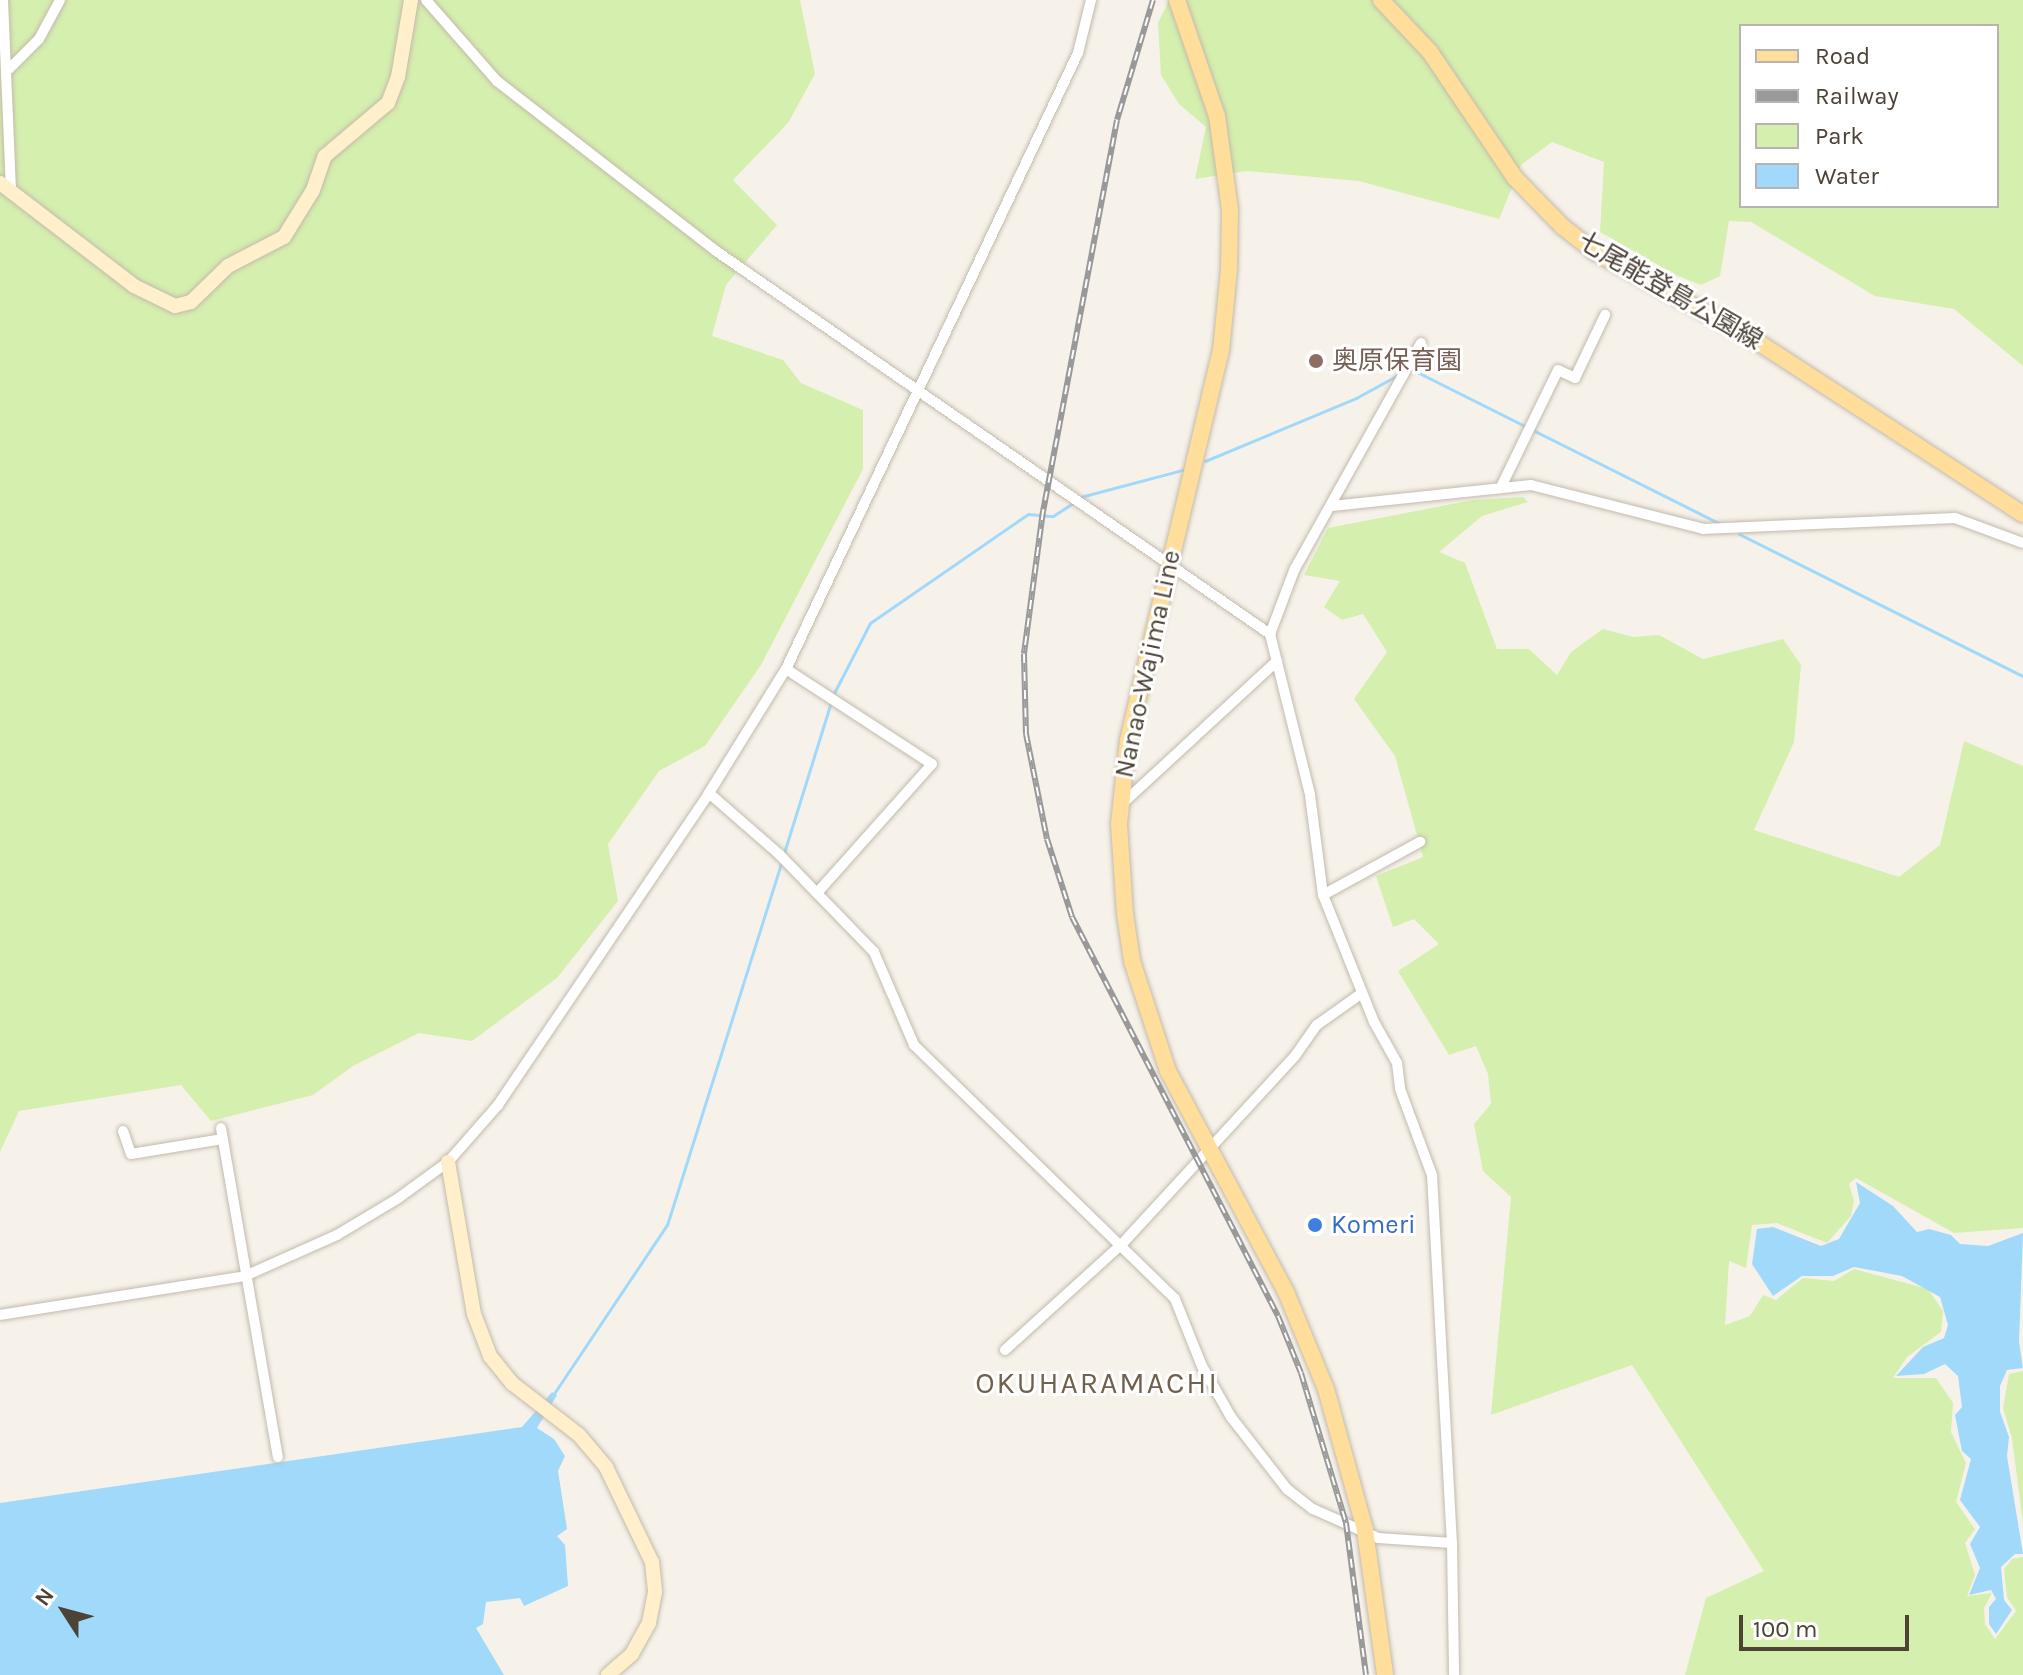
<!DOCTYPE html>
<html>
<head>
<meta charset="utf-8">
<style>
  body { margin:0 }
  #map { position:relative; width:2023px; height:1675px; overflow:hidden; background:#f6f2ea; font-family:Karla,"Noto Sans JP",sans-serif }
  div>[style] { position:absolute }
  .green>* { inset:0; background:#d5efae }
  .water>* { inset:0; background:#a0d9f9 }
  .stream>* { height:3px; margin:-1.5px; padding:0 1.5px; transform-origin:1.5px; border-radius:1.5px; background:#a0d9f9 }
  .roads { filter:drop-shadow(0 0 2px #c3baab) drop-shadow(0 0 2px #c3baab) }
  .street>* { height:10px; margin:-5px; padding:0 5px; transform-origin:5px; border-radius:5px; background:#fff }
  .secondary>* { height:14px; margin:-7px; padding:0 7px; transform-origin:7px; border-radius:7px; background:#fff0cb }
  .primary>* { height:16px; margin:-8px; padding:0 8px; transform-origin:8px; border-radius:8px; background:#ffdd9a }
  .rail>* { height:6px; margin-top:-3px; transform-origin:0; background:repeating-linear-gradient(90deg,#fff 0 9px,#999 0 18px); box-sizing:border-box; border-block:2px solid #999 }
  .dots>* { width:22px; height:22px; translate:-50% -50%; box-sizing:border-box; border:4px solid #fff; border-radius:50% }
  span { translate:-50% -50%; white-space:nowrap; text-align:center; line-height:1.15; -webkit-text-stroke:6px #fff; paint-order:stroke }
  .street-label { font-size:26px; color:#4c4236 }
  .education-label { font-size:26px; color:#785e54 }
  .left { translate:0 -50%; text-align:left }
  .shop-label { font-size:26px; color:#366cbe }
  .quarter-label { font-size:30px; color:#70604c; letter-spacing:2px }
  .legend { position:absolute; left:1739px; top:24px; width:260px; height:184px; box-sizing:border-box; background:#fff; border:2px solid #b7b3af; margin:0; padding:10px 14px; list-style:none; font-size:24px; color:#4c4236 }
  .legend li { display:flex; align-items:center; gap:16px; height:40px }
  .legend b { width:40px; border:2px solid #b7b3af }
  .north { position:absolute; left:24px; top:1571px; width:80px; height:80px; -webkit-text-stroke:6px #fff; paint-order:stroke; rotate:306deg; font-size:22px; font-weight:700; line-height:32px; text-align:center; color:#4c4236 }
  .north::after { content:''; display:block; margin:auto; width:28px; height:36px; background:#4c4236; clip-path:polygon(50% 0,100% 100%,50% 72%,0 100%) }
  .scale { position:absolute; left:1739px; top:1615px; width:170px; height:36px; box-sizing:border-box; border:4px solid #4c4236; border-top:0; padding-left:10px; font-size:24px; line-height:28px; white-space:nowrap; color:#4c4236; -webkit-text-stroke:6px #fff; paint-order:stroke }
</style>
</head>
<body>
<div id="map">
  <div class="green">
    <div style="clip-path:polygon(0 0,800px 0,815px 74px,788px 123px,733px 180px,777px 225px,726px 285px,712px 336px,783px 360px,801px 383px,863px 410px,863px 469px,761px 665px,705px 746px,659px 771px,608px 844px,618px 901px,557px 978px,472px 1041px,419px 1033px,353px 1066px,313px 1095px,211px 1121px,181px 1085px,19px 1111px,0 1152px)"></div>
    <div style="clip-path:polygon(evenodd,1169px 0,2023px 0,2023px 366px,1954px 309px,1875px 296px,1751px 222px,1729px 221px,1720px 276px,1701px 285px,1676px 275px,1600px 232px,1604px 162px,1552px 142px,1521px 165px,1499px 219px,1359px 181px,1246px 171px,1195px 179px,1206px 127px,1179px 104px,1161px 75px,1158px 23px,1169px 0,1741px 26px,1997px 26px,1997px 206px,1741px 206px,1741px 26px)"></div>
    <div style="clip-path:polygon(1523px 497px,1528px 502px,1482px 516px,1439px 552px,1465px 563px,1497px 649px,1529px 649px,1557px 675px,1571px 652px,1603px 629px,1633px 637px,1659px 635px,1703px 659px,1783px 639px,1801px 665px,1794px 742px,1754px 830px,1899px 877px,1940px 845px,1964px 741px,2023px 766px,2023px 1228px,1954px 1233px,1856px 1178px,1849px 1184px,1854px 1201px,1851px 1216px,1827px 1243px,1777px 1223px,1752px 1225px,1746px 1268px,1729px 1261px,1725px 1325px,1750px 1316px,1763px 1295px,1776px 1300px,1803px 1278px,1834px 1281px,1854px 1269px,1928px 1289px,1943px 1311px,1941px 1332px,1907px 1357px,1893px 1378px,1936px 1378px,1953px 1403px,1951px 1432px,1966px 1463px,1956px 1502px,1975px 1529px,1965px 1543px,1975px 1575px,1967px 1596px,1992px 1593px,1984px 1608px,1985px 1624px,1995px 1639px,2016px 1611px,2007px 1597px,2004px 1569px,2012px 1559px,2023px 1557px,2023px 1675px,1685px 1675px,1706px 1598px,1764px 1571px,1632px 1365px,1491px 1415px,1511px 1197px,1483px 1171px,1474px 1124px,1491px 1104px,1488px 1074px,1476px 1046px,1449px 1055px,1398px 971px,1439px 944px,1414px 919px,1393px 927px,1376px 876px,1423px 857px,1395px 756px,1354px 699px,1387px 652px,1363px 614px,1342px 620px,1324px 607px,1340px 581px,1304px 575px,1328px 528px,1473px 500px)"></div>
    <div style="clip-path:polygon(2023px 1371px,2023px 1524px,2012px 1438px,2003px 1408px,2009px 1374px)"></div>
  </div>
  <div class="water">
    <div style="clip-path:polygon(1856px 1182px,1893px 1206px,1917px 1232px,1929px 1229px,1951px 1235px,1960px 1244px,1988px 1246px,2023px 1233px,2019px 1342px,2023px 1368px,2007px 1370px,2000px 1386px,2000px 1412px,2009px 1437px,2007px 1456px,2023px 1554px,2015px 1554px,2001px 1567px,2004px 1600px,2012px 1610px,1996px 1634px,1989px 1624px,1989px 1607px,1996px 1599px,1991px 1590px,1969px 1595px,1980px 1568px,1970px 1544px,1980px 1527px,1960px 1500px,1971px 1459px,1962px 1451px,1955px 1415px,1962px 1407px,1958px 1376px,1945px 1364px,1924px 1374px,1896px 1376px,1923px 1347px,1944px 1338px,1948px 1325px,1940px 1297px,1902px 1276px,1854px 1267px,1833px 1276px,1802px 1276px,1773px 1296px,1752px 1264px,1757px 1229px,1773px 1227px,1821px 1246px,1839px 1239px,1860px 1203px)"></div>
    <div style="clip-path:polygon(552px 1392px,557px 1395px,537px 1428px,554px 1439px,565px 1456px,558px 1471px,567px 1529px,557px 1536px,565px 1545px,568px 1586px,524px 1606px,520px 1598px,486px 1602px,483px 1624px,476px 1628px,504px 1675px,0 1675px,0 1503px,522px 1427px)"></div>
  </div>
  <div class="stream">
    <div style="left:1413px;top:370px;width:343px;rotate:26.6deg"></div>
    <div style="left:1205px;top:461px;width:164px;rotate:-22.6deg"></div>
    <div style="left:1356px;top:398px;width:48px;rotate:-28.7deg"></div>
    <div style="left:1739px;top:534px;width:318px;rotate:26.6deg"></div>
    <div style="left:833px;top:695px;width:81px;rotate:-62.8deg"></div>
    <div style="left:870px;top:623px;width:192px;rotate:-34.6deg"></div>
    <div style="left:1028px;top:514px;width:25px;rotate:5deg"></div>
    <div style="left:1053px;top:516px;width:37px;rotate:-33deg"></div>
    <div style="left:1084px;top:496px;width:106px;rotate:-14.8deg"></div>
    <div style="left:783px;top:856px;width:161px;rotate:-72.7deg"></div>
    <div style="left:553px;top:1395px;width:205px;rotate:-56.2deg"></div>
    <div style="left:667px;top:1225px;width:380px;rotate:-72.5deg"></div>
  </div>
  <div class="roads">
    <div class="street">
      <div style="left:3px;top:0;width:191px;rotate:87.6deg"></div>
      <div style="left:426px;top:0;width:108px;rotate:48.8deg"></div>
      <div style="left:497px;top:81px;width:277px;rotate:37.8deg"></div>
      <div style="left:716px;top:251px;width:674px;rotate:34.66deg"></div>
      <div style="left:9px;top:69px;width:42px;rotate:-45deg"></div>
      <div style="left:39px;top:39px;width:44px;rotate:-61.7deg"></div>
      <div style="left:1421px;top:343px;width:258px;rotate:119.2deg"></div>
      <div style="left:1295px;top:568px;width:71px;rotate:110.7deg"></div>
      <div style="left:1270px;top:634px;width:166px;rotate:76deg"></div>
      <div style="left:1310px;top:795px;width:101px;rotate:82.6deg"></div>
      <div style="left:1323px;top:895px;width:137px;rotate:68.1deg"></div>
      <div style="left:1374px;top:1022px;width:47px;rotate:60.7deg"></div>
      <div style="left:1397px;top:1063px;width:26px;rotate:83deg"></div>
      <div style="left:1400px;top:1089px;width:92px;rotate:69.6deg"></div>
      <div style="left:1432px;top:1175px;width:369px;rotate:86.9deg"></div>
      <div style="left:1452px;top:1543px;width:132px;rotate:89.1deg"></div>
      <div style="left:1501px;top:487px;width:130px;rotate:-64deg"></div>
      <div style="left:1558px;top:370px;width:19px;rotate:25deg"></div>
      <div style="left:1575px;top:378px;width:70px;rotate:-64.5deg"></div>
      <div style="left:1332px;top:506px;width:200px;rotate:-6deg"></div>
      <div style="left:1531px;top:485px;width:178px;rotate:14.3deg"></div>
      <div style="left:1703px;top:529px;width:252px;rotate:-2.5deg"></div>
      <div style="left:1955px;top:518px;width:72px;rotate:20.2deg"></div>
      <div style="left:786px;top:669px;width:174px;rotate:33.1deg"></div>
      <div style="left:932px;top:764px;width:173px;rotate:131.7deg"></div>
      <div style="left:709px;top:793px;width:93px;rotate:41.1deg"></div>
      <div style="left:779px;top:854px;width:136px;rotate:45.9deg"></div>
      <div style="left:874px;top:952px;width:101px;rotate:66.7deg"></div>
      <div style="left:914px;top:1045px;width:364px;rotate:44.2deg"></div>
      <div style="left:1175px;top:1299px;width:72px;rotate:68.1deg"></div>
      <div style="left:1202px;top:1366px;width:59px;rotate:60.4deg"></div>
      <div style="left:1231px;top:1417px;width:91px;rotate:52.1deg"></div>
      <div style="left:1287px;top:1489px;width:33px;rotate:38deg"></div>
      <div style="left:1313px;top:1509px;width:71px;rotate:24deg"></div>
      <div style="left:1378px;top:1538px;width:74px;rotate:3.9deg"></div>
      <div style="left:1122px;top:804px;width:211px;rotate:-42.7deg"></div>
      <div style="left:1323px;top:895px;width:111px;rotate:-28.7deg"></div>
      <div style="left:221px;top:1128px;width:334px;rotate:80.2deg"></div>
      <div style="left:123px;top:1131px;width:24px;rotate:71deg"></div>
      <div style="left:131px;top:1154px;width:93px;rotate:-9.3deg"></div>
      <div style="left:0;top:1315px;width:248px;rotate:-9deg"></div>
      <div style="left:245px;top:1276px;width:101px;rotate:-24deg"></div>
      <div style="left:337px;top:1235px;width:70px;rotate:-31deg"></div>
      <div style="left:397px;top:1199px;width:63px;rotate:-36deg"></div>
      <div style="left:448px;top:1162px;width:76px;rotate:-48.7deg"></div>
      <div style="left:498px;top:1105px;width:377px;rotate:-55.9deg"></div>
      <div style="left:709px;top:793px;width:146px;rotate:-58.2deg"></div>
      <div style="left:786px;top:669px;width:682px;rotate:-64.64deg"></div>
      <div style="left:1078px;top:53px;width:55px;rotate:-76.2deg"></div>
      <div style="left:1005px;top:1350px;width:158px;rotate:-42.2deg"></div>
      <div style="left:1122px;top:1244px;width:255px;rotate:-47.4deg"></div>
      <div style="left:1295px;top:1056px;width:38px;rotate:-55deg"></div>
      <div style="left:1317px;top:1025px;width:55px;rotate:-35.4deg"></div>
    </div>
    <div class="secondary">
      <div style="left:0;top:183px;width:169px;rotate:37.5deg"></div>
      <div style="left:134px;top:286px;width:46px;rotate:26deg"></div>
      <div style="left:175px;top:306px;width:16px;rotate:-14deg"></div>
      <div style="left:191px;top:302px;width:52px;rotate:-44.2deg"></div>
      <div style="left:228px;top:266px;width:63px;rotate:-27.4deg"></div>
      <div style="left:284px;top:237px;width:55px;rotate:-58.3deg"></div>
      <div style="left:313px;top:190px;width:36px;rotate:-71deg"></div>
      <div style="left:325px;top:156px;width:82px;rotate:-40.1deg"></div>
      <div style="left:388px;top:103px;width:28px;rotate:-69deg"></div>
      <div style="left:398px;top:77px;width:78px;rotate:-80.4deg"></div>
      <div style="left:448px;top:1162px;width:154px;rotate:80.3deg"></div>
      <div style="left:474px;top:1314px;width:45px;rotate:69.1deg"></div>
      <div style="left:490px;top:1356px;width:36px;rotate:51deg"></div>
      <div style="left:513px;top:1384px;width:83px;rotate:37.7deg"></div>
      <div style="left:579px;top:1435px;width:42px;rotate:49.8deg"></div>
      <div style="left:606px;top:1467px;width:106px;rotate:64.2deg"></div>
      <div style="left:652px;top:1562px;width:30px;rotate:84deg"></div>
      <div style="left:655px;top:1592px;width:32px;rotate:101deg"></div>
      <div style="left:649px;top:1623px;width:35px;rotate:119deg"></div>
      <div style="left:632px;top:1654px;width:32px;rotate:139deg"></div>
    </div>
    <div class="primary">
      <div style="left:1177px;top:0;width:123px;rotate:71deg"></div>
      <div style="left:1217px;top:116px;width:95px;rotate:82.1deg"></div>
      <div style="left:1230px;top:210px;width:59px;rotate:91deg"></div>
      <div style="left:1229px;top:269px;width:81px;rotate:95.6deg"></div>
      <div style="left:1221px;top:350px;width:401px;rotate:103.4deg"></div>
      <div style="left:1128px;top:740px;width:84px;rotate:96.1deg"></div>
      <div style="left:1119px;top:824px;width:90px;rotate:86.2deg"></div>
      <div style="left:1125px;top:914px;width:48px;rotate:81.5deg"></div>
      <div style="left:1132px;top:961px;width:116px;rotate:71.9deg"></div>
      <div style="left:1168px;top:1071px;width:251px;rotate:61.9deg"></div>
      <div style="left:1286px;top:1292px;width:105px;rotate:67.6deg"></div>
      <div style="left:1326px;top:1389px;width:146px;rotate:74.5deg"></div>
      <div style="left:1365px;top:1530px;width:146px;rotate:82.1deg"></div>
      <div style="left:1381px;top:0;width:71px;rotate:46.7deg"></div>
      <div style="left:1430px;top:52px;width:152px;rotate:56deg"></div>
      <div style="left:1515px;top:178px;width:69px;rotate:45.6deg"></div>
      <div style="left:1563px;top:227px;width:41px;rotate:38deg"></div>
      <div style="left:1595px;top:252px;width:177px;rotate:28.7deg"></div>
      <div style="left:1750px;top:337px;width:325px;rotate:33deg"></div>
    </div>
  </div>
  <div class="rail">
    <div style="left:1153px;top:0;width:125px;rotate:106.7deg"></div>
    <div style="left:1117px;top:120px;width:398px;rotate:100.7deg"></div>
    <div style="left:1043px;top:511px;width:144px;rotate:97.6deg"></div>
    <div style="left:1024px;top:654px;width:80px;rotate:88.6deg"></div>
    <div style="left:1026px;top:734px;width:107px;rotate:78.7deg"></div>
    <div style="left:1047px;top:839px;width:82px;rotate:72.2deg"></div>
    <div style="left:1072px;top:917px;width:449px;rotate:62.7deg"></div>
    <div style="left:1278px;top:1316px;width:61px;rotate:68deg"></div>
    <div style="left:1301px;top:1373px;width:157px;rotate:73.3deg"></div>
    <div style="left:1346px;top:1523px;width:153px;rotate:82.5deg"></div>
  </div>
  <div class="dots">
    <div style="left:1316px;top:361px;background:#8d6e63"></div>
    <div style="left:1315px;top:1225px;background:#3f7fe0"></div>
  </div>
  <div class="street-label">
    <span style="left:1670px;top:291px;rotate:30deg">七尾能登島公園線</span>
    <span style="left:1148px;top:664px;rotate:-78deg">Nanao-Wajima Line</span>
  </div>
  <div class="education-label">
    <span class="left" style="left:1332px;top:361px">奥原保育園</span>
  </div>
  <div class="shop-label">
    <span class="left" style="left:1331px;top:1225px">Komeri</span>
  </div>
  <div class="quarter-label">
    <span style="left:1097px;top:1383px">OKUHARAMACHI</span>
  </div>
  <ul class="legend">
  <li><b style="height:10px;background:#ffdd9a"></b>Road</li>
  <li><b style="height:10px;background:#999"></b>Railway</li>
  <li><b style="height:22px;background:#d5efae"></b>Park</li>
  <li><b style="height:22px;background:#a0d9f9"></b>Water</li>
  </ul>
  <div class="north">N</div>
  <div class="scale">100 m</div>
</div>
</body>
</html>
